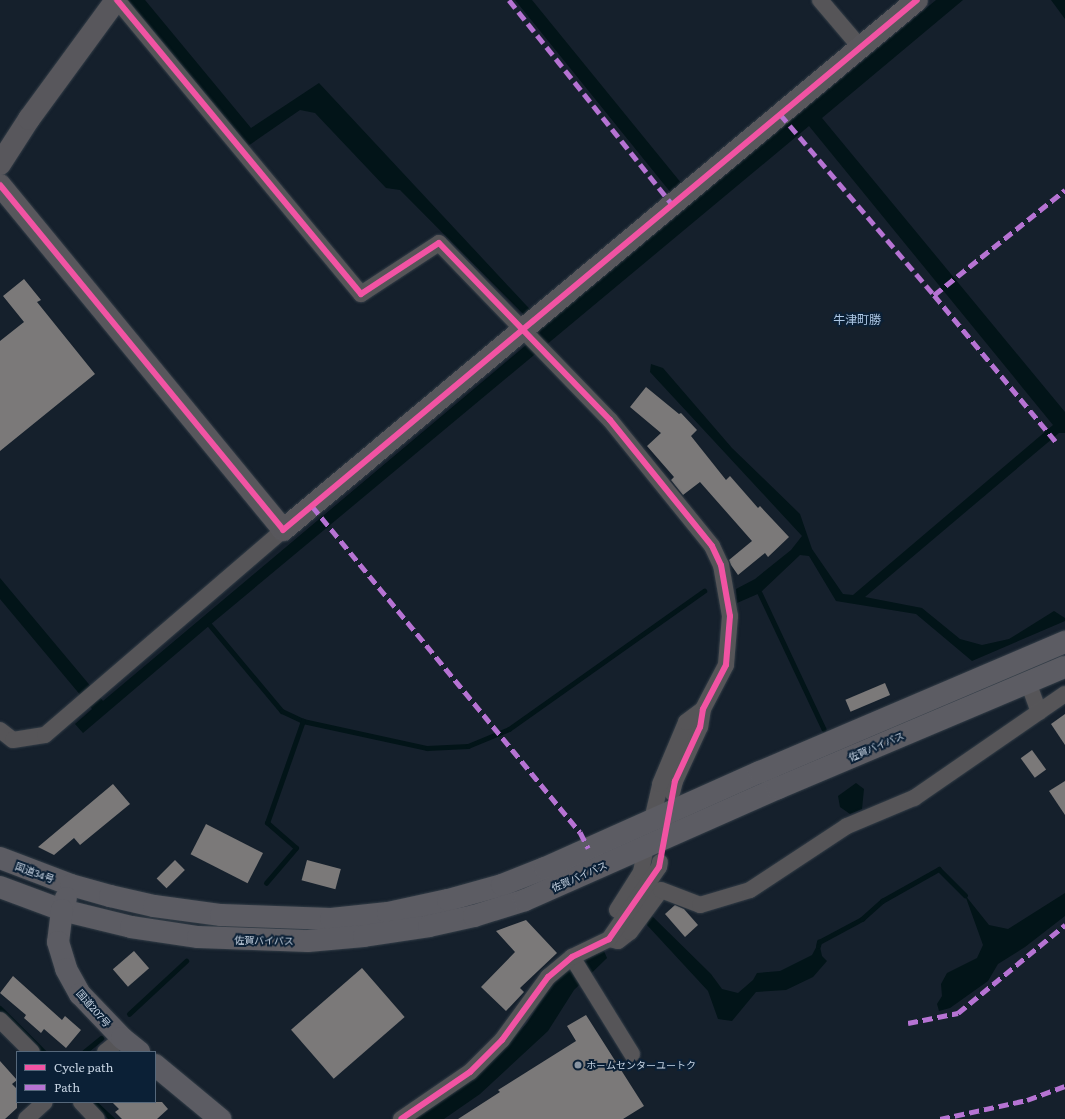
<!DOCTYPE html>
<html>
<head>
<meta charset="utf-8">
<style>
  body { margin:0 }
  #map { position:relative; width:1065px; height:1119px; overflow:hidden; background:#15202c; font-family:Literata,"Noto Sans JP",serif }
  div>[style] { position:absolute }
  .water>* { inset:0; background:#021418 }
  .stream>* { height:4.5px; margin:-2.25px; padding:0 2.25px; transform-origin:2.25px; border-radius:2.25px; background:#021418 }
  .building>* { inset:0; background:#7b7979; transform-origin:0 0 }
  .roads { filter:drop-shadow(0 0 1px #333d47) drop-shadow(0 0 1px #333d47) }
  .street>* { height:16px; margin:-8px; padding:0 8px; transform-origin:8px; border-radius:8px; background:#565558 }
  .secondary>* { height:22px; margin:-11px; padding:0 11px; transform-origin:11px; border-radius:11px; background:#58575c }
  .highway>* { height:22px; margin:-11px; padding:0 11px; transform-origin:11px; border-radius:11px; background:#5c5c63 }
  .quiet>* { height:5px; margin-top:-2.5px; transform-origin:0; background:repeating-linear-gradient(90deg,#b673d3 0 10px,transparent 0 15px) }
  .cycleway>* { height:6px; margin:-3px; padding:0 3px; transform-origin:3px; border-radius:3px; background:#f153a3 }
  .dots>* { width:11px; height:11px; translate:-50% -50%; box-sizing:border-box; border:2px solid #0b2036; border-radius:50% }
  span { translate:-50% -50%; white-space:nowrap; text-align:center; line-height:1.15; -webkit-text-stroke:4px #0b2036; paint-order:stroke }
  .street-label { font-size:10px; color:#c6d3e2 }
  .poi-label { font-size:10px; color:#c6d3e2 }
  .left { translate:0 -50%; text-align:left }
  .quarter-label { font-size:12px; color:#adc7e4 }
  .legend { position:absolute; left:16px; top:1051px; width:140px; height:52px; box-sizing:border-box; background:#0b2036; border:1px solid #56687b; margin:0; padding:5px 7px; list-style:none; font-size:12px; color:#c6d3e2 }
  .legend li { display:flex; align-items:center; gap:8px; height:20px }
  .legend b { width:20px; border:1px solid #56687b }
</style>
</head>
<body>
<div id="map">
  <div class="water">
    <div style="clip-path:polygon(128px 0,145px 0,251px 128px,319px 83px,539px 319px,550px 321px,685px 209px,667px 188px,515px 0,532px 0,695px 200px,936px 0,963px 0,822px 118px,1065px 412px,1065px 433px,1059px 433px,865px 597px,922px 608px,960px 639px,982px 645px,1009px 639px,1054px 611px,1065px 618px,1065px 621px,972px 661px,916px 614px,836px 601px,809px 556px,800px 555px,760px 593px,737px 603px,736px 589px,755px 579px,791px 550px,802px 536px,650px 372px,651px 364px,663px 368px,732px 448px,800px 514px,812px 549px,843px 594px,853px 595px,1053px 425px,809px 126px,210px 625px,83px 733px,75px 724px,92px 709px,0 599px,0 578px,103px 701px,538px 335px,537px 328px,400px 190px,386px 188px,315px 113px,300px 110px,248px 146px)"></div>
    <div style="clip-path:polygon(1051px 0,1065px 0,1065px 19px)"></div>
    <div style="clip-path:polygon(856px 783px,864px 789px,862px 809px,850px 814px,840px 807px,838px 796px)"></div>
    <div style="clip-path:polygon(1065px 893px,1065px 916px,1025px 947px,998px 964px,988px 981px,950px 1008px,939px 1011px,937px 1004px,942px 996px,941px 984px,947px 973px,977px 958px,983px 945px,965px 895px,989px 925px,1008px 929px)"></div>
    <div style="clip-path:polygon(652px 916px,711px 974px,722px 989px,738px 993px,753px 980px,757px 973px,780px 971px,812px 955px,819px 942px,822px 956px,827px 961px,813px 977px,786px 990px,756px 992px,732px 1021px,718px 1019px,708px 991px,647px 925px,648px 919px)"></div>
    <div style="clip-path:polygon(604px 951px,607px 958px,574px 990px,548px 1031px,480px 1094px,444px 1119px,415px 1119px,482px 1072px,527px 1023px,554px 981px,588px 957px)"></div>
  </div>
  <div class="stream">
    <div style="left:760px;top:593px;width:150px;rotate:64.8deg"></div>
    <div style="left:210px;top:625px;width:112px;rotate:50.1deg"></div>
    <div style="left:282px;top:711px;width:23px;rotate:25deg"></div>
    <div style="left:303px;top:721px;width:127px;rotate:12.3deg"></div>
    <div style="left:427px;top:748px;width:41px;rotate:-2.8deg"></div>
    <div style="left:468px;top:746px;width:44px;rotate:-22.5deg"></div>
    <div style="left:509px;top:729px;width:239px;rotate:-35.3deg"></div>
    <div style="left:266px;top:883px;width:46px;rotate:-49.4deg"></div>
    <div style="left:296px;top:848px;width:38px;rotate:-139deg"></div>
    <div style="left:267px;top:823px;width:108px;rotate:-70.6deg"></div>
    <div style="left:818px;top:946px;width:4px;rotate:-76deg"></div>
    <div style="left:819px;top:942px;width:49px;rotate:-28.1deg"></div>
    <div style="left:862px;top:919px;width:27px;rotate:-42deg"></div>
    <div style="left:882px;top:901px;width:65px;rotate:-29.3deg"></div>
    <div style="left:939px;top:869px;width:37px;rotate:45deg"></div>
    <div style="left:0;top:1008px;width:62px;rotate:45deg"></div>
    <div style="left:129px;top:1014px;width:78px;rotate:-42.9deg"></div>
    <div style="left:84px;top:1052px;width:22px;rotate:-39deg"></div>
    <div style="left:94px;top:1102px;width:25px;rotate:43deg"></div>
  </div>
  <div class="building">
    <div style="clip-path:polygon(24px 279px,41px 300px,37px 302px,95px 374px,0 451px,0 341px,24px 322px,3px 296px)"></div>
    <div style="clip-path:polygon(646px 387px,679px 414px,681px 413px,697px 430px,691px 436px,726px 480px,730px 476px,758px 508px,760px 506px,789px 537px,768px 557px,765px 553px,738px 575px,731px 565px,729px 560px,752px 541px,700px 482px,683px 495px,671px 480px,674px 477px,647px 446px,661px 433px,630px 407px)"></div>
    <div style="left:885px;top:683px;width:13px;height:43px;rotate:67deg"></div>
    <div style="clip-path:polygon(1065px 714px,1065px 745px,1051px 724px)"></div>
    <div style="left:1032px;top:750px;width:24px;height:14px;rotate:54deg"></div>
    <div style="clip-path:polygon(1065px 781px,1065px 815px,1049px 791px)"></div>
    <div style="clip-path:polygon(113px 784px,130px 804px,80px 845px,74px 838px,54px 855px,38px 847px)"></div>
    <div style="left:206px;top:824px;width:64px;height:34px;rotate:27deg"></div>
    <div style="left:175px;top:860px;width:14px;height:26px;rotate:45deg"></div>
    <div style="left:307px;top:860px;width:35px;height:21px;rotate:15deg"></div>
    <div style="clip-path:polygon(675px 905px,684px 909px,698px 925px,685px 937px,665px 914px)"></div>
    <div style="clip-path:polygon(526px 920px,557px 953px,520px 988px,524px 992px,506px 1011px,481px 987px,515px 952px,496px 931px)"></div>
    <div style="left:134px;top:951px;width:23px;height:28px;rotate:49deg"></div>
    <div style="left:362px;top:968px;width:65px;height:94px;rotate:49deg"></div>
    <div style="clip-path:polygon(13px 976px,62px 1020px,65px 1016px,81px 1030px,66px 1048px,44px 1029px,41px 1033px,24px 1018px,26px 1015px,0 993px)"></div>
    <div style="clip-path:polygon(586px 1015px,644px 1106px,623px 1119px,458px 1119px,500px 1092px,498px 1090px,576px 1041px,567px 1026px)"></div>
    <div style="clip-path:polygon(0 1061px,17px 1080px,12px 1084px,17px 1089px,17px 1108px,5px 1119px,0 1119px)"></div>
    <div style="clip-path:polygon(112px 1102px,162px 1102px,168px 1109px,157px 1119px,122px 1119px,115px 1112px,119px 1109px)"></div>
  </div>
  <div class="roads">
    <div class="street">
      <div style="left:117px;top:0;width:382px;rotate:50.3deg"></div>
      <div style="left:361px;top:294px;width:93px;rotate:-33.2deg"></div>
      <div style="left:439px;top:243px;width:246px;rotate:46deg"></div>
      <div style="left:610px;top:420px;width:162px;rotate:51deg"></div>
      <div style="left:712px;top:546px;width:21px;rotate:65deg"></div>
      <div style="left:721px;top:565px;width:52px;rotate:80deg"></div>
      <div style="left:730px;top:616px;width:49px;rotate:94.7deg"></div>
      <div style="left:726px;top:665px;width:50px;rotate:117.6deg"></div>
      <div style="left:703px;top:709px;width:18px;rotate:99deg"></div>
      <div style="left:700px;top:727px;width:60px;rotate:114.8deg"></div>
      <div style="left:675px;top:781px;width:12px;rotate:104deg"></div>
      <div style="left:820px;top:0;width:62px;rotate:49.6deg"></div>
      <div style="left:1028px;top:682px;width:32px;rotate:70deg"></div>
      <div style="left:0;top:730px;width:16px;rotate:38deg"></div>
      <div style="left:13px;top:740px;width:32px;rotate:-9deg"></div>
      <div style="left:45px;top:735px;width:314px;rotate:-40.7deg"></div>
      <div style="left:652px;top:820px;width:37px;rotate:-77deg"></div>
      <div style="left:660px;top:784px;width:67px;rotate:-67.2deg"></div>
      <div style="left:686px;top:722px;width:21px;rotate:-37deg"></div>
      <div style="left:617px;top:910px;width:45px;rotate:-57.7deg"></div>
      <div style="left:641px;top:872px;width:26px;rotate:-79deg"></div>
      <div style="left:609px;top:939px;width:9px;rotate:13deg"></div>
      <div style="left:618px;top:941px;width:15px;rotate:-37deg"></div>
      <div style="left:630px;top:932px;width:52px;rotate:-53.6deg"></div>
      <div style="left:661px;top:890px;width:42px;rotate:21deg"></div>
      <div style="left:700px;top:905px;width:52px;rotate:-16.7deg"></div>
      <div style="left:750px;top:890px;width:116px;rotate:-33.4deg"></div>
      <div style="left:847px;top:826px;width:73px;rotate:-22.7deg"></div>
      <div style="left:914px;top:798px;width:183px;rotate:-34.6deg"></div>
      <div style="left:572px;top:957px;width:114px;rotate:58.3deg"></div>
      <div style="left:0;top:1020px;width:45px;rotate:45deg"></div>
      <div style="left:105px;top:1052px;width:22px;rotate:-39deg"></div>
      <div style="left:81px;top:1102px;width:23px;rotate:47deg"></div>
      <div style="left:26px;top:1119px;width:25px;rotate:-42deg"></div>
      <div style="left:401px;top:1119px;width:83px;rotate:-34.3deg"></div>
      <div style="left:470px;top:1072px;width:45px;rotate:-45deg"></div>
      <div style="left:502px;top:1040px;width:78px;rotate:-53.9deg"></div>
      <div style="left:548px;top:977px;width:31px;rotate:-40deg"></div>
      <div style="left:572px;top:957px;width:41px;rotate:-25.9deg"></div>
      <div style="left:609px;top:939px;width:88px;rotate:-55.2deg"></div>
      <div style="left:659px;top:867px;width:5px;rotate:-79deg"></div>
    </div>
    <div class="secondary">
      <div style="left:0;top:164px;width:54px;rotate:-57.2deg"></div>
      <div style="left:29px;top:119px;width:147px;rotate:-53.8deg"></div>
      <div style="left:0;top:185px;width:446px;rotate:50.6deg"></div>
      <div style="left:283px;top:530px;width:826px;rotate:-39.89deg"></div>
    </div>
    <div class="highway">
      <div style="left:0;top:858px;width:76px;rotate:20.8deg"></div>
      <div style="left:71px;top:885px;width:41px;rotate:15.8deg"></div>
      <div style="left:110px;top:896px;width:45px;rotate:12.8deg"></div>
      <div style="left:154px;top:906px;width:68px;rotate:7.7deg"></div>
      <div style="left:221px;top:915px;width:110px;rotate:2.1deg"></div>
      <div style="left:331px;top:919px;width:57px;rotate:-6deg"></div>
      <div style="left:388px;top:913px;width:61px;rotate:-12.2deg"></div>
      <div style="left:448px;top:900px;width:56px;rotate:-15.5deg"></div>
      <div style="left:502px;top:885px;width:46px;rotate:-21.6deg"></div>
      <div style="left:545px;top:868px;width:235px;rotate:-24.1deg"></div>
      <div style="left:760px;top:772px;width:332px;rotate:-23.1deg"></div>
      <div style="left:0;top:887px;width:66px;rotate:20.4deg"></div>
      <div style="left:62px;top:910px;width:71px;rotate:13.8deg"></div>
      <div style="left:131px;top:927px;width:68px;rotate:8.5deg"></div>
      <div style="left:198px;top:937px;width:110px;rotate:2.1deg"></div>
      <div style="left:308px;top:941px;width:56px;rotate:-5.1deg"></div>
      <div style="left:364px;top:936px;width:66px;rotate:-8.7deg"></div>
      <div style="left:429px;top:926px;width:46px;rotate:-12.5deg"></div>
      <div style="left:474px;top:916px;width:53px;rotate:-17.4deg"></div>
      <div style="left:525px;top:900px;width:277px;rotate:-23.9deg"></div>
      <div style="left:778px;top:788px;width:311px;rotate:-22.9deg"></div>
      <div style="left:66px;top:898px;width:13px;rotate:108deg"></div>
      <div style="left:62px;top:910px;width:32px;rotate:97deg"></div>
      <div style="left:58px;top:942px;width:28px;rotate:73deg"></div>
      <div style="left:66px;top:969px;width:29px;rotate:61deg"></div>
      <div style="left:80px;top:994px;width:61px;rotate:46.3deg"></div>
      <div style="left:122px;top:1038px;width:22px;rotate:39deg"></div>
      <div style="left:155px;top:1065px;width:85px;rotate:39.7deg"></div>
    </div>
  </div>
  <div class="quiet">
    <div style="left:509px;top:0;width:261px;rotate:51.4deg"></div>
    <div style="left:780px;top:114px;width:238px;rotate:49.6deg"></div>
    <div style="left:934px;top:295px;width:190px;rotate:50.3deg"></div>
    <div style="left:934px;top:295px;width:168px;rotate:-38.7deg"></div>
    <div style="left:312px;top:506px;width:422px;rotate:50.6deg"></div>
    <div style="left:580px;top:832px;width:18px;rotate:63deg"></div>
    <div style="left:908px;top:1023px;width:51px;rotate:-11.3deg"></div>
    <div style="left:958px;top:1013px;width:139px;rotate:-39.4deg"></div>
    <div style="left:940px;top:1119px;width:89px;rotate:-12.3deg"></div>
    <div style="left:1027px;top:1100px;width:40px;rotate:-20.2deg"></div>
  </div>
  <div class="cycleway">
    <div style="left:117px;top:0;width:382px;rotate:50.3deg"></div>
    <div style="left:361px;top:294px;width:93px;rotate:-33.2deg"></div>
    <div style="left:439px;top:243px;width:246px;rotate:46deg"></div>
    <div style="left:610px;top:420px;width:162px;rotate:51deg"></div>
    <div style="left:712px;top:546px;width:21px;rotate:65deg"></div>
    <div style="left:721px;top:565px;width:52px;rotate:80deg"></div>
    <div style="left:730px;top:616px;width:49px;rotate:94.7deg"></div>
    <div style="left:726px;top:665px;width:50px;rotate:117.6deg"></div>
    <div style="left:703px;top:709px;width:18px;rotate:99deg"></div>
    <div style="left:700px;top:727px;width:60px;rotate:114.8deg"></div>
    <div style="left:675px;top:781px;width:87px;rotate:100.5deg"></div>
    <div style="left:659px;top:867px;width:88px;rotate:124.8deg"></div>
    <div style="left:609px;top:939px;width:41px;rotate:154.1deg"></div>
    <div style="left:572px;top:957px;width:31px;rotate:140deg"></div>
    <div style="left:548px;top:977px;width:78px;rotate:126.1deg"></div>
    <div style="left:502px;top:1040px;width:45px;rotate:135deg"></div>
    <div style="left:470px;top:1072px;width:83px;rotate:145.7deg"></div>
    <div style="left:0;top:185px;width:446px;rotate:50.6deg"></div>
    <div style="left:283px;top:530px;width:826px;rotate:-39.89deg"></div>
  </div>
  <div class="dots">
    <div style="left:578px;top:1065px;background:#8894a2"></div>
  </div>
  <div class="street-label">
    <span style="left:876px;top:746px;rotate:-23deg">佐賀バイパス</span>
    <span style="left:35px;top:872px;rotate:20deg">国道34号</span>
    <span style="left:579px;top:876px;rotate:-24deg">佐賀バイパス</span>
    <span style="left:264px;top:940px;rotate:1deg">佐賀バイパス</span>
    <span style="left:94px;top:1008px;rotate:49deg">国道207号</span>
  </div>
  <div class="poi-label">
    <span class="left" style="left:586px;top:1065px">ホ－ムセンターユートク</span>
  </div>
  <div class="quarter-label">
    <span style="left:857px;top:320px">牛津町勝</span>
  </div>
  <ul class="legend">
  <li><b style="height:5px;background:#f153a3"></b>Cycle path</li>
  <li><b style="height:5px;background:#b673d3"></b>Path</li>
  </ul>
</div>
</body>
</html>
